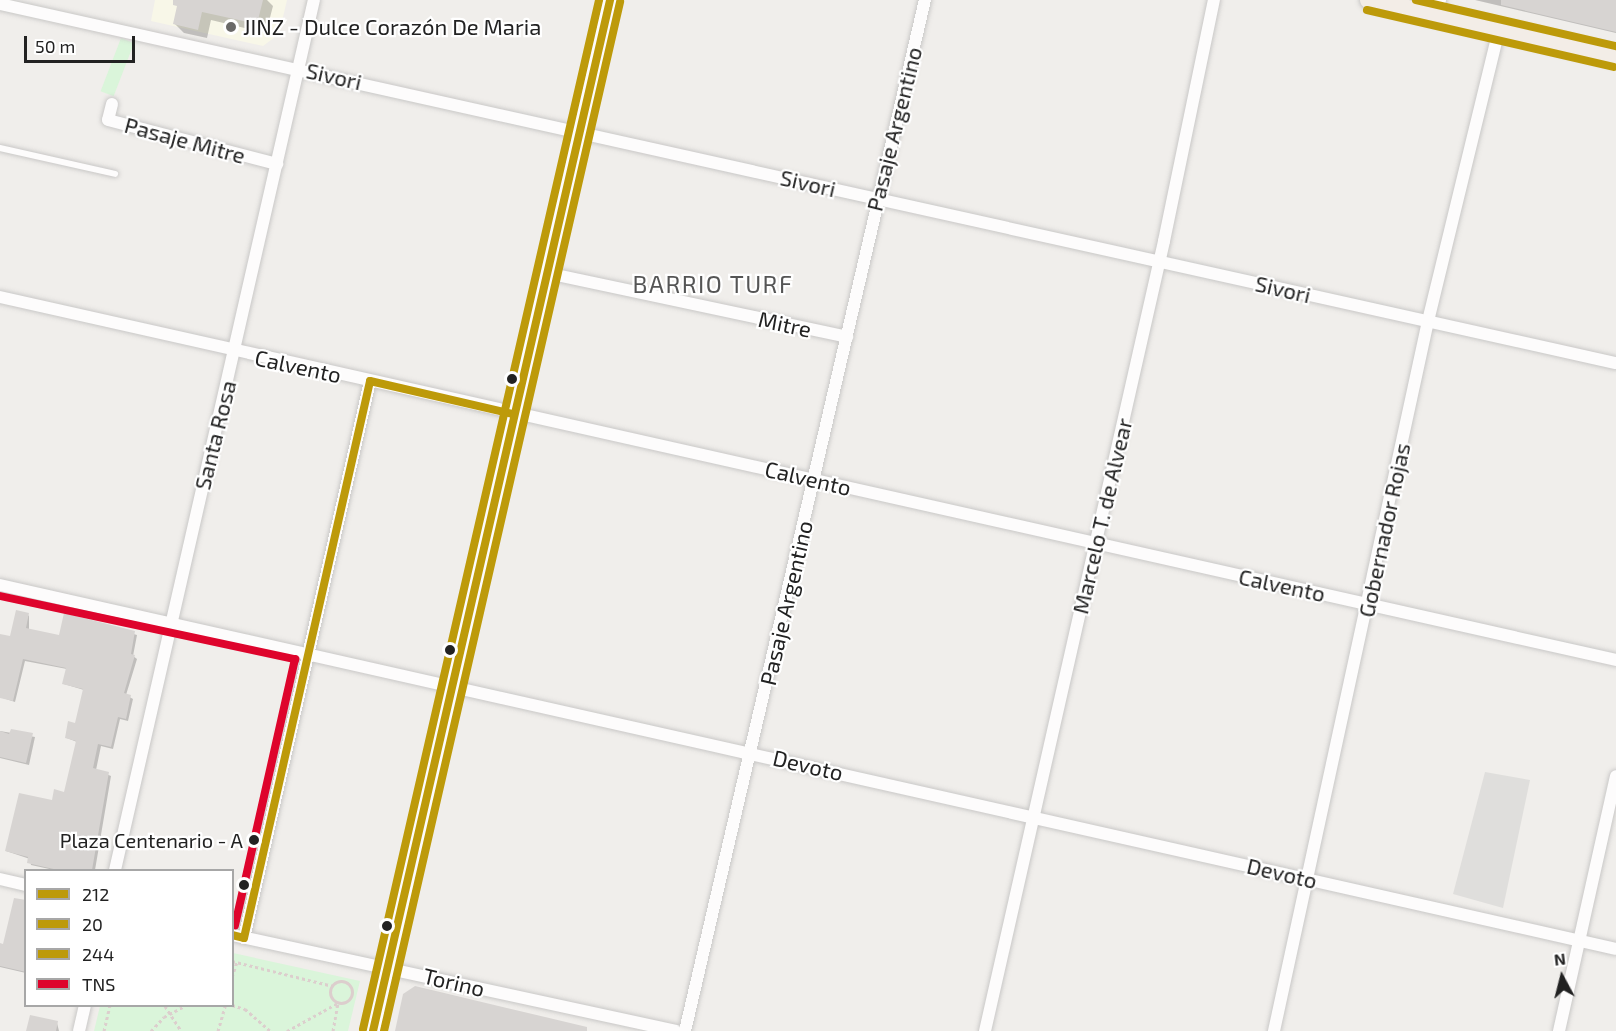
<!DOCTYPE html>
<html>
<head>
<meta charset="utf-8">
<style>
  body { margin:0 }
  #map { position:relative; width:1616px; height:1031px; overflow:hidden; background:#f0eeeb; font-family:"Exo 2",sans-serif }
  div>[style] { position:absolute }
  .residential>* { inset:0; background:#dfdedc }
  .education>* { inset:0; background:#f8f7e8 }
  .park>* { inset:0; background:#daf5da; transform-origin:0 0 }
  .shadow>* { inset:0; background:#0003 }
  .building>* { inset:0; background:#d7d4d2 }
  .path>* { height:3px; margin-top:-1.5px; transform-origin:0; background:repeating-linear-gradient(90deg,#dccecd 0 3px,transparent 0 6px) }
  .path>.ring { margin:-1.5px; padding:0; box-sizing:content-box; background:none; border:3px solid #dccecd; border-radius:50% }
  .roads { filter:drop-shadow(0 0 2px #c9c8c7) drop-shadow(0 0 2px #c9c8c7) }
  .service>* { height:6px; margin:-3px; padding:0 3px; transform-origin:3px; border-radius:3px; background:#fdfcfc }
  .minor>* { height:12px; margin:-6px; padding:0 6px; transform-origin:6px; border-radius:6px; background:#fdfcfc }
  .tertiary>* { height:14px; margin:-7px; padding:0 7px; transform-origin:7px; border-radius:7px; background:#fdfcfc }
  .primary>* { height:18px; margin:-9px; padding:0 9px; transform-origin:9px; border-radius:9px; background:#f3ede7 }
  .bus-1>* { height:8px; margin:-4px; padding:0 4px; transform-origin:4px; border-radius:4px; background:#bd9a0a }
  .bus-2>* { height:8px; margin:-4px; padding:0 4px; transform-origin:4px; border-radius:4px; background:#bd9a0a }
  .bus-3>* { height:8px; margin:-4px; padding:0 4px; transform-origin:4px; border-radius:4px; background:#bd9a0a }
  .bus-4>* { height:8px; margin:-4px; padding:0 4px; transform-origin:4px; border-radius:4px; background:#de042c }
  .dots>* { width:16px; height:16px; translate:-50% -50%; box-sizing:border-box; border:3px solid #fff; border-radius:50% }
  span { translate:-50% -50%; white-space:nowrap; text-align:center; line-height:1.15; -webkit-text-stroke:4.5px #fff; paint-order:stroke }
  .bus-label { font-size:20px; color:#222 }
  .right { translate:-100% -50%; text-align:right }
  .poi-label { font-size:22px; color:#222 }
  .left { translate:0 -50%; text-align:left }
  .street-label { font-size:22px; color:#222 }
  .neighbourhood-label { font-size:24px; color:#555; letter-spacing:1.5px }
  .legend { position:absolute; left:24px; top:869px; width:210px; height:138px; box-sizing:border-box; background:#fff; border:2px solid #a7a7a7; margin:0; padding:8px 10px; list-style:none; font-size:18px; color:#222 }
  .legend li { display:flex; align-items:center; gap:12px; height:30px }
  .legend b { width:30px; border:2px solid #a7a7a7 }
  .north { position:absolute; left:1532px; top:947px; width:60px; height:60px; -webkit-text-stroke:4px #fff; paint-order:stroke; rotate:353deg; font-size:16px; font-weight:700; line-height:24px; text-align:center; color:#222 }
  .north::after { content:''; display:block; margin:auto; width:21px; height:27px; background:#222; clip-path:polygon(50% 0,100% 100%,50% 72%,0 100%) }
  .scale { position:absolute; left:24px; top:36px; width:111px; height:27px; box-sizing:border-box; border:3px solid #222; border-top:0; padding-left:8px; font-size:18px; line-height:21px; white-space:nowrap; color:#222; -webkit-text-stroke:4px #fff; paint-order:stroke }
</style>
</head>
<body>
<div id="map">
  <div class="residential">
    <div style="clip-path:polygon(1485px 772px,1530px 780px,1503px 908px,1453px 894px)"></div>
  </div>
  <div class="education">
    <div style="clip-path:polygon(155px 0,287px 0,279px 34px,263px 46px,151px 21px)"></div>
  </div>
  <div class="park">
    <div style="left:121px;top:38px;width:14px;height:57px;rotate:21deg"></div>
    <div style="clip-path:polygon(233px 953px,360px 981px,348px 1031px,94px 1031px,100px 1006px,232px 1006px)"></div>
  </div>
  <div class="shadow">
    <div style="clip-path:polygon(180px 0,267px 0,273px 6px,266px 33px,211px 20px,207px 38px,184px 33px,174px 23px)"></div>
    <div style="clip-path:polygon(1475px 0,1616px 0,1616px 33px)"></div>
    <div style="clip-path:polygon(29px 615px,29px 630px,60px 636px,65px 615px,137px 635px,133px 656px,137px 659px,126px 695px,133px 699px,128px 721px,120px 719px,113px 749px,101px 746px,96px 770px,111px 776px,95px 870px,54px 870px,31px 865px,30px 859px,6px 851px,53px 801px,65px 794px,77px 742px,67px 738px,76px 725px,84px 690px,64px 684px,67px 669px,25px 661px,15px 702px,0 697px,0 635px,12px 637px)"></div>
    <div style="clip-path:polygon(0 731px,35px 737px,29px 765px,0 758px)"></div>
    <div style="clip-path:polygon(26px 902px,26px 973px,0 967px,0 945px,4px 946px)"></div>
    <div style="clip-path:polygon(57px 1023px,59px 1031px,28px 1031px)"></div>
  </div>
  <div class="building">
    <div style="clip-path:polygon(173px 0,263px 0,257px 24px,202px 12px,198px 30px,173px 24px,177px 6px,173px 5px)"></div>
    <div style="clip-path:polygon(1501px 0,1616px 0,1616px 32px,1501px 5px)"></div>
    <div style="clip-path:polygon(16px 610px,29px 613px,26px 628px,59px 635px,64px 613px,135px 631px,131px 654px,135px 655px,124px 693px,131px 695px,126px 719px,118px 717px,111px 747px,98px 744px,93px 768px,109px 772px,92px 870px,58px 870px,27px 863px,28px 857px,5px 851px,19px 793px,52px 800px,54px 789px,64px 792px,76px 741px,65px 738px,68px 721px,75px 723px,83px 689px,62px 684px,66px 668px,23px 659px,13px 701px,0 698px,0 634px,10px 636px)"></div>
    <div style="clip-path:polygon(11px 729px,33px 733px,26px 763px,0 757px,0 731px,9px 734px)"></div>
    <div style="clip-path:polygon(14px 898px,26px 900px,26px 972px,0 966px,0 943px,3px 944px)"></div>
    <div style="clip-path:polygon(415px 986px,587px 1027px,587px 1031px,395px 1031px,403px 994px)"></div>
    <div style="clip-path:polygon(30px 1015px,58px 1021px,56px 1031px,26px 1031px)"></div>
  </div>
  <div class="path">
    <div style="left:232px;top:961px;width:104px;rotate:13.9deg"></div>
    <div style="left:232px;top:977px;width:16px;rotate:-72deg"></div>
    <div class="ring" style="left:330px;top:981px;width:19px;height:19px"></div>
    <div style="left:232px;top:1005px;width:14px;rotate:17deg"></div>
    <div style="left:245px;top:1009px;width:33px;rotate:41deg"></div>
    <div style="left:165px;top:1006px;width:30px;rotate:57deg"></div>
    <div style="left:104px;top:1031px;width:26px;rotate:-77deg"></div>
    <div style="left:151px;top:1031px;width:19px;rotate:-47deg"></div>
    <div style="left:164px;top:1017px;width:24px;rotate:-28deg"></div>
    <div style="left:218px;top:1031px;width:26px;rotate:-74deg"></div>
    <div style="left:287px;top:1031px;width:58px;rotate:-28.8deg"></div>
    <div style="left:333px;top:1031px;width:28px;rotate:-80deg"></div>
  </div>
  <div class="roads">
    <div class="service">
      <div style="left:0;top:148px;width:118px;rotate:12.7deg"></div>
    </div>
    <div class="minor">
      <div style="left:0;top:4px;width:1655px;rotate:12.53deg"></div>
      <div style="left:1436px;top:15px;width:16px;rotate:-75deg"></div>
      <div style="left:112px;top:104px;width:16px;rotate:104deg"></div>
      <div style="left:108px;top:120px;width:175px;rotate:14.6deg"></div>
      <div style="left:547px;top:273px;width:307px;rotate:12deg"></div>
      <div style="left:0;top:297px;width:1656px;rotate:12.66deg"></div>
      <div style="left:0;top:585px;width:1656px;rotate:12.69deg"></div>
      <div style="left:115px;top:870px;width:892px;rotate:-77.12deg"></div>
      <div style="left:0;top:879px;width:27px;rotate:13deg"></div>
      <div style="left:232px;top:935px;width:454px;rotate:12.2deg"></div>
      <div style="left:244px;top:938px;width:571px;rotate:-77.25deg"></div>
      <div style="left:79px;top:1031px;width:26px;rotate:-77deg"></div>
      <div style="left:685px;top:1031px;width:1059px;rotate:-76.9deg"></div>
      <div style="left:985px;top:1031px;width:810px;rotate:-77.23deg"></div>
      <div style="left:1164px;top:241px;width:246px;rotate:-78.3deg"></div>
      <div style="left:1274px;top:1031px;width:727px;rotate:-77.76deg"></div>
      <div style="left:1428px;top:321px;width:300px;rotate:-76.3deg"></div>
      <div style="left:1559px;top:1031px;width:261px;rotate:-77.4deg"></div>
    </div>
    <div class="tertiary">
      <div style="left:373px;top:1031px;width:1058px;rotate:-77.05deg"></div>
    </div>
    <div class="primary">
      <div style="left:1369px;top:0;width:253px;rotate:13deg"></div>
    </div>
  </div>
  <div class="bus-1">
    <div style="left:232px;top:935px;width:12px;rotate:14deg"></div>
    <div style="left:244px;top:938px;width:571px;rotate:-77.25deg"></div>
    <div style="left:370px;top:381px;width:147px;rotate:13deg"></div>
    <div style="left:373px;top:1031px;width:1058px;rotate:-77.05deg"></div>
  </div>
  <div class="bus-2">
    <div style="left:1367px;top:10px;width:253px;rotate:13deg"></div>
    <div style="left:384px;top:1031px;width:1056px;rotate:-77.08deg"></div>
  </div>
  <div class="bus-3">
    <div style="left:1416px;top:0;width:205px;rotate:13deg"></div>
    <div style="left:363px;top:1029px;width:1056px;rotate:-77.08deg"></div>
  </div>
  <div class="bus-4">
    <div style="left:0;top:596px;width:302px;rotate:12.1deg"></div>
    <div style="left:295px;top:659px;width:273px;rotate:102.7deg"></div>
  </div>
  <div class="dots">
    <div style="left:231px;top:27px;background:#6a6968"></div>
    <div style="left:512px;top:379px;background:#222"></div>
    <div style="left:450px;top:650px;background:#222"></div>
    <div style="left:254px;top:840px;background:#222"></div>
    <div style="left:244px;top:885px;background:#222"></div>
    <div style="left:387px;top:926px;background:#222"></div>
  </div>
  <div class="bus-label">
    <span class="right" style="left:243px;top:840px">Plaza Centenario - A</span>
  </div>
  <div class="poi-label">
    <span class="left" style="left:243px;top:27px">JINZ - Dulce Corazón De Maria</span>
  </div>
  <div class="street-label">
    <span style="left:334px;top:76px;rotate:13deg">Sivori</span>
    <span style="left:894px;top:129px;rotate:-76deg">Pasaje Argentino</span>
    <span style="left:185px;top:140px;rotate:15deg">Pasaje Mitre</span>
    <span style="left:808px;top:183px;rotate:13deg">Sivori</span>
    <span style="left:1283px;top:289px;rotate:13deg">Sivori</span>
    <span style="left:785px;top:324px;rotate:12deg">Mitre</span>
    <span style="left:298px;top:366px;rotate:12deg">Calvento</span>
    <span style="left:215px;top:435px;rotate:-76deg">Santa Rosa</span>
    <span style="left:808px;top:478px;rotate:13deg">Calvento</span>
    <span style="left:1102px;top:516px;rotate:-77deg">Marcelo T. de Alvear</span>
    <span style="left:1384px;top:530px;rotate:-78deg">Gobernador Rojas</span>
    <span style="left:1282px;top:585px;rotate:12deg">Calvento</span>
    <span style="left:786px;top:603px;rotate:-77deg">Pasaje Argentino</span>
    <span style="left:808px;top:765px;rotate:13deg">Devoto</span>
    <span style="left:1282px;top:873px;rotate:13deg">Devoto</span>
    <span style="left:454px;top:982px;rotate:13deg">Torino</span>
  </div>
  <div class="neighbourhood-label">
    <span style="left:713px;top:284px">BARRIO TURF</span>
  </div>
  <ul class="legend">
  <li><b style="height:8px;background:#bd9a0a"></b>212</li>
  <li><b style="height:8px;background:#bd9a0a"></b>20</li>
  <li><b style="height:8px;background:#bd9a0a"></b>244</li>
  <li><b style="height:8px;background:#de042c"></b>TNS</li>
  </ul>
  <div class="north">N</div>
  <div class="scale">50 m</div>
</div>
</body>
</html>
